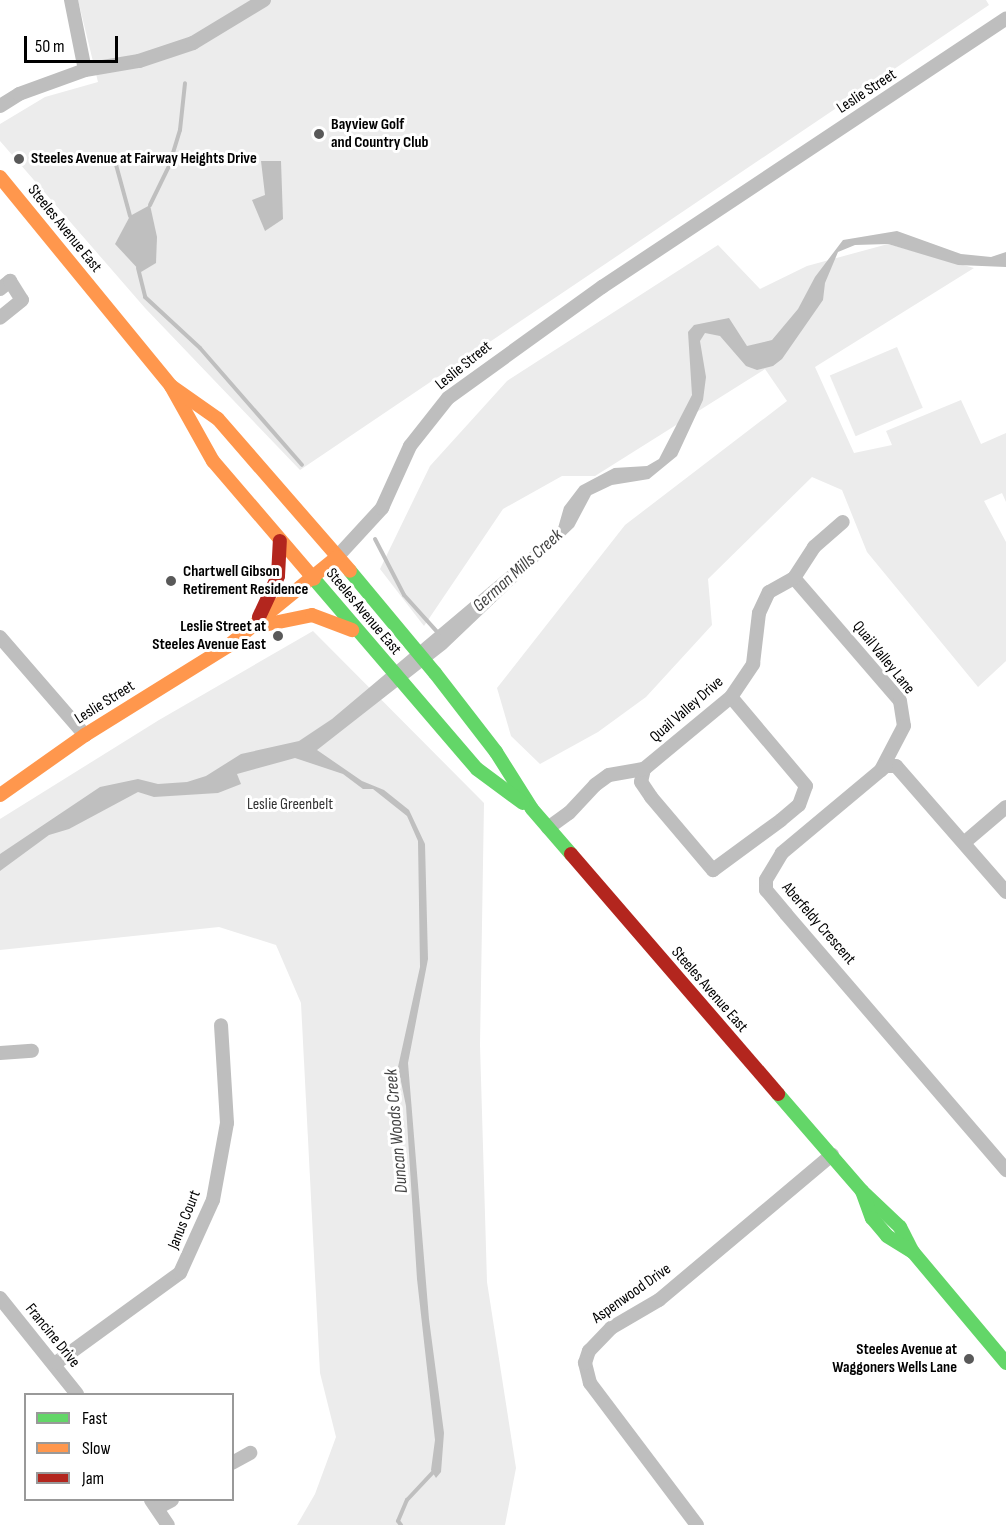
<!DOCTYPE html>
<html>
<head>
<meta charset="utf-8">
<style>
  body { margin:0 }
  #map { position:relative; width:1006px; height:1525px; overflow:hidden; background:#fff; font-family:"Sofia Sans Condensed",sans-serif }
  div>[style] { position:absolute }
  .green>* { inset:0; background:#ececec; transform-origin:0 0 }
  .water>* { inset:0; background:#bfbfbf }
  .stream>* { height:4px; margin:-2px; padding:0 2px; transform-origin:2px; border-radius:2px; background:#bfbfbf }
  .street>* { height:14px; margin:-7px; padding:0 7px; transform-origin:7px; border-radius:7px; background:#bebebe }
  .fast>* { height:14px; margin:-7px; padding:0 7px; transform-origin:7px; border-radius:7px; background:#63d668 }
  .slow>* { height:14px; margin:-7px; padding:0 7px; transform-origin:7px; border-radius:7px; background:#ff974d }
  .jam>* { height:14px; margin:-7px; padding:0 7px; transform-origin:7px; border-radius:7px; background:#b3261e }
  .dots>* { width:16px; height:16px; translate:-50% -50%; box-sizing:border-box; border:3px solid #fff; border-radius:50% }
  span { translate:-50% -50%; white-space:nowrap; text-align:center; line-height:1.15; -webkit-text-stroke:6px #fff; paint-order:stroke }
  .street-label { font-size:16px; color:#000 }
  .poi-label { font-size:16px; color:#000; font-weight:700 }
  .left { translate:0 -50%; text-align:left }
  .right { translate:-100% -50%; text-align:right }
  .park-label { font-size:16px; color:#333 }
  .water-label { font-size:18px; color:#444; font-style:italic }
  .legend { position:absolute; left:24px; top:1393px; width:210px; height:108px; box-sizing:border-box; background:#fff; border:2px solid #999; margin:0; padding:8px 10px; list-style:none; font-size:18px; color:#000 }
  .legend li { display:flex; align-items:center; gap:12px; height:30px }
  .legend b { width:30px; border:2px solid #999 }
  .scale { position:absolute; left:24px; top:36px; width:94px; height:27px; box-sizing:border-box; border:3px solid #000; border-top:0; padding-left:8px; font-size:18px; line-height:21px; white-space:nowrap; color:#000; -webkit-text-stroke:4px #fff; paint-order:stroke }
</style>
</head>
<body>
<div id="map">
  <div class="green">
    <div style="clip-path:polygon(78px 0,986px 0,989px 5px,300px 470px,145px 308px,0 141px,0 124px,45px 97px,98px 82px)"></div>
    <div style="clip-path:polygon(888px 244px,974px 268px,815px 367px,854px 453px,892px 445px,886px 431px,961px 400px,981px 444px,1006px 433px,1006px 502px,1002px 493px,984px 501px,1006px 542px,1006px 661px,978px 687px,867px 552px,842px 490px,812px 477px,708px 579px,712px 625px,646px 697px,598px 732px,540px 764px,511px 736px,497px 688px,625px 525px,787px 401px,765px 369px,595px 476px,562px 476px,503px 509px,424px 626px,380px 569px,430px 466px,507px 381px,718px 245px,760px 289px,807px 266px)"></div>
    <div style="left:897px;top:347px;width:66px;height:73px;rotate:67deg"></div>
    <div style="clip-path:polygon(313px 631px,484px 803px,480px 1045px,487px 1282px,516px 1468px,505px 1525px,297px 1525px,315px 1494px,336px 1437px,320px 1373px,301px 1003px,276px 945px,219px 927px,0 950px,0 819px,159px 720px)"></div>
  </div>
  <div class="water">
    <div style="clip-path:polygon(261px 161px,281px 161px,283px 219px,265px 231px,252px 200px,265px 195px)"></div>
    <div style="clip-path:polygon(150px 205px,157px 237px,156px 263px,141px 272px,115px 244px,130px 216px)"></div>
    <div style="clip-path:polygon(897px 231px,961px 254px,991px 257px,1006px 252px,1006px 267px,958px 265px,888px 244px,855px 245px,838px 252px,825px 283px,823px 300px,782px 359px,773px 366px,757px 370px,746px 366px,720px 336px,705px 333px,700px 341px,706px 377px,703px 400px,677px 456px,649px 479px,612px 485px,591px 495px,574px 527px,446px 649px,317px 750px,362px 781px,384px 790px,409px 810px,425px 844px,428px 959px,408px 1063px,429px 1319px,444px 1433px,441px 1472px,436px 1478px,431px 1470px,435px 1440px,417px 1279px,406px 1106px,398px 1067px,420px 967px,418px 841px,407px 816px,373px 789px,363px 789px,343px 774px,295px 758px,237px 774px,241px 784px,218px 793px,154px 797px,138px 792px,69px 829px,49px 835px,0 871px,0 854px,100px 787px,138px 779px,158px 784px,187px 782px,206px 776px,241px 754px,299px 741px,332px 719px,549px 536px,558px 528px,564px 507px,580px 486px,614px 468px,647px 466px,659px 459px,692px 395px,688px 332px,694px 325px,729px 318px,747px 346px,772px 340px,798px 309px,815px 277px,843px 240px)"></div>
  </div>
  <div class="stream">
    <div style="left:115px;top:161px;width:57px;rotate:74.7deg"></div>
    <div style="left:150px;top:205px;width:43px;rotate:-64deg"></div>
    <div style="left:169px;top:166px;width:38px;rotate:-73deg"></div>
    <div style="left:180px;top:130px;width:47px;rotate:-83.9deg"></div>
    <div style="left:138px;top:268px;width:30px;rotate:76deg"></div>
    <div style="left:145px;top:297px;width:75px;rotate:42.8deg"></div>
    <div style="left:200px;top:348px;width:155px;rotate:48.9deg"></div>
    <div style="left:375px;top:539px;width:63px;rotate:62.6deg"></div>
    <div style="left:404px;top:595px;width:52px;rotate:48.1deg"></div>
    <div style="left:401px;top:1525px;width:5px;rotate:-127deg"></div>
    <div style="left:398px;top:1521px;width:23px;rotate:-67deg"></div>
    <div style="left:407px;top:1500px;width:41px;rotate:-47deg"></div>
  </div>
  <div class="street">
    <div style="left:71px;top:0;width:71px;rotate:78.7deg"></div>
    <div style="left:0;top:106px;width:22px;rotate:-32deg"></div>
    <div style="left:19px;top:94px;width:70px;rotate:-20deg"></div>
    <div style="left:85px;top:70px;width:55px;rotate:-9.5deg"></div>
    <div style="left:139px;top:61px;width:57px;rotate:-18.4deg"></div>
    <div style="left:193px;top:43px;width:83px;rotate:-31.2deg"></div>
    <div style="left:0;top:289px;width:13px;rotate:-39deg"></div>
    <div style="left:10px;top:281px;width:22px;rotate:58deg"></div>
    <div style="left:22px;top:300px;width:28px;rotate:141deg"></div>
    <div style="left:337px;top:557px;width:67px;rotate:-47.4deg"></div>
    <div style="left:382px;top:508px;width:68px;rotate:-65.7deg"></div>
    <div style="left:410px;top:446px;width:61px;rotate:-51.6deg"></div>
    <div style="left:448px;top:398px;width:190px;rotate:-35.8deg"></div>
    <div style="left:602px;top:287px;width:485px;rotate:-33.6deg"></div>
    <div style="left:794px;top:578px;width:162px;rotate:49.2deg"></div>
    <div style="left:900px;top:701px;width:25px;rotate:81deg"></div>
    <div style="left:904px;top:726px;width:50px;rotate:117.6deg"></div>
    <div style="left:0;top:637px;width:130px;rotate:49.1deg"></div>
    <div style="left:644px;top:769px;width:13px;rotate:103deg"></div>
    <div style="left:641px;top:782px;width:18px;rotate:56deg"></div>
    <div style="left:651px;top:797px;width:96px;rotate:49.7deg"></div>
    <div style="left:713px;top:870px;width:84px;rotate:-36.3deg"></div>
    <div style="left:781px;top:820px;width:23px;rotate:-40deg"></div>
    <div style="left:799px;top:805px;width:20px;rotate:-70deg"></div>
    <div style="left:806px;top:786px;width:116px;rotate:-130.1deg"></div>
    <div style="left:548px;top:828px;width:26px;rotate:-36deg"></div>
    <div style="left:569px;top:813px;width:38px;rotate:-47deg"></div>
    <div style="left:595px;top:785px;width:17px;rotate:-36deg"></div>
    <div style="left:609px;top:775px;width:36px;rotate:-10deg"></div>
    <div style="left:644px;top:769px;width:113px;rotate:-39.6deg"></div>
    <div style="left:731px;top:697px;width:40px;rotate:-56deg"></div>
    <div style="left:753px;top:664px;width:51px;rotate:-83.3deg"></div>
    <div style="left:759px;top:613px;width:23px;rotate:-65deg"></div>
    <div style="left:769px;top:592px;width:29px;rotate:-29deg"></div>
    <div style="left:794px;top:578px;width:37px;rotate:-57deg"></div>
    <div style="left:814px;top:547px;width:38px;rotate:-41deg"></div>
    <div style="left:965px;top:842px;width:54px;rotate:-40.5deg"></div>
    <div style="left:1006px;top:892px;width:167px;rotate:-131.1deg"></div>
    <div style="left:896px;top:766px;width:10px;rotate:180deg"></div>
    <div style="left:886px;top:766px;width:136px;rotate:140.1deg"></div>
    <div style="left:782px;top:853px;width:31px;rotate:121deg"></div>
    <div style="left:766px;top:880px;width:10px;rotate:90deg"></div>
    <div style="left:766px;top:890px;width:31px;rotate:50deg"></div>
    <div style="left:786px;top:914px;width:338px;rotate:49.3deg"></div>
    <div style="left:0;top:1053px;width:32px;rotate:-4deg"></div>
    <div style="left:0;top:1298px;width:123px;rotate:51.3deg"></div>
    <div style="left:56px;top:1363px;width:153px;rotate:-36deg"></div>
    <div style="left:180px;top:1273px;width:80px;rotate:-65.7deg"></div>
    <div style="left:213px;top:1200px;width:78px;rotate:-79.7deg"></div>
    <div style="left:227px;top:1123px;width:98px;rotate:-93.5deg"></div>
    <div style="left:232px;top:1463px;width:21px;rotate:-29deg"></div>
    <div style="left:151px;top:1500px;width:30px;rotate:56deg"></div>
    <div style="left:157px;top:1508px;width:17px;rotate:-28deg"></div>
    <div style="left:697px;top:1525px;width:178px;rotate:-127deg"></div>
    <div style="left:590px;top:1383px;width:21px;rotate:-104deg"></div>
    <div style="left:585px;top:1363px;width:13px;rotate:-72deg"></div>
    <div style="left:589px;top:1351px;width:32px;rotate:-46deg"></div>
    <div style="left:611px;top:1328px;width:56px;rotate:-30.3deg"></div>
    <div style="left:659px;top:1300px;width:226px;rotate:-40deg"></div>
  </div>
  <div class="fast">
    <div style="left:350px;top:571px;width:133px;rotate:50.2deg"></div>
    <div style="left:435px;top:673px;width:100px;rotate:52.3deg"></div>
    <div style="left:496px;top:752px;width:67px;rotate:57.7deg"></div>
    <div style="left:532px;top:809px;width:60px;rotate:49.1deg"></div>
    <div style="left:314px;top:579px;width:250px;rotate:49.4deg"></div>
    <div style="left:477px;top:769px;width:57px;rotate:36.5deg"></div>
    <div style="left:778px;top:1094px;width:128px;rotate:49.1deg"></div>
    <div style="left:862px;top:1191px;width:52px;rotate:43.5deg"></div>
    <div style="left:900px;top:1227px;width:28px;rotate:63deg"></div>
    <div style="left:913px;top:1252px;width:145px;rotate:50deg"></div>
    <div style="left:862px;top:1191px;width:29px;rotate:70deg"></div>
    <div style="left:872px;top:1218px;width:23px;rotate:50deg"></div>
    <div style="left:887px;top:1236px;width:31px;rotate:32deg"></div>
  </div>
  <div class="slow">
    <div style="left:0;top:177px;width:270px;rotate:50.7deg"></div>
    <div style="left:171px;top:386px;width:86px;rotate:60.8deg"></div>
    <div style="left:213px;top:461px;width:155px;rotate:49.4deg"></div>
    <div style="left:171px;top:386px;width:57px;rotate:35.1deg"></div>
    <div style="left:218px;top:419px;width:201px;rotate:49deg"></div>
    <div style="left:259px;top:626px;width:54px;rotate:-11.7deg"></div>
    <div style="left:312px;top:615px;width:43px;rotate:20.6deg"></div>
    <div style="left:0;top:795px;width:104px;rotate:-35.2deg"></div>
    <div style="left:85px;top:735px;width:168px;rotate:-31.9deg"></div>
    <div style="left:228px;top:646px;width:141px;rotate:-39.2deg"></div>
  </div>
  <div class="jam">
    <div style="left:259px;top:617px;width:45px;rotate:-65.1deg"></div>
    <div style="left:278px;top:576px;width:35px;rotate:-87deg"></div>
    <div style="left:571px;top:854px;width:317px;rotate:49.2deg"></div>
  </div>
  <div class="dots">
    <div style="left:319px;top:134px;background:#595959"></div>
    <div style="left:19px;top:159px;background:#595959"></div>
    <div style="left:171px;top:581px;background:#595959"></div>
    <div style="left:278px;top:636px;background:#595959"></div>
    <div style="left:969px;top:1359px;background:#595959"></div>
  </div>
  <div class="street-label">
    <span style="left:867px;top:92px;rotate:-33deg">Leslie Street</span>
    <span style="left:64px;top:229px;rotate:51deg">Steeles Avenue East</span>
    <span style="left:464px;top:366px;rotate:-39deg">Leslie Street</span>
    <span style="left:363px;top:612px;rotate:50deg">Steeles Avenue East</span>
    <span style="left:883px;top:658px;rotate:51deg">Quail Valley Lane</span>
    <span style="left:105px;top:703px;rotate:-32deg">Leslie Street</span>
    <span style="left:687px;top:710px;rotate:-41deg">Quail Valley Drive</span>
    <span style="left:818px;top:924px;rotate:49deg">Aberfeldy Crescent</span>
    <span style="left:709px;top:990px;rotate:49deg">Steeles Avenue East</span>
    <span style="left:185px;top:1220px;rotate:-68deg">Janus Court</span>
    <span style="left:632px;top:1294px;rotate:-35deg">Aspenwood Drive</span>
    <span style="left:52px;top:1336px;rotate:51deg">Francine Drive</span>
  </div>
  <div class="poi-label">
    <span class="left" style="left:331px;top:134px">Bayview Golf<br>and Country Club</span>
    <span class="left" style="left:31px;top:159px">Steeles Avenue at Fairway Heights Drive</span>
    <span class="left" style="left:183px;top:581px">Chartwell Gibson<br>Retirement Residence</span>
    <span class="right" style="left:266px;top:636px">Leslie Street at<br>Steeles Avenue East</span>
    <span class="right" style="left:957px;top:1359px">Steeles Avenue at<br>Waggoners Wells Lane</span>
  </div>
  <div class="park-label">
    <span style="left:290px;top:805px">Leslie Greenbelt</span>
  </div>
  <div class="water-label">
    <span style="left:518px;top:571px;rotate:-42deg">German Mills Creek</span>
    <span style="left:397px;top:1131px;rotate:-95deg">Duncan Woods Creek</span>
  </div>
  <ul class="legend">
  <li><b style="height:8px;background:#63d668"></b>Fast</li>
  <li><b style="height:8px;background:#ff974d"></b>Slow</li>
  <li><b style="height:8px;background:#b3261e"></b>Jam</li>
  </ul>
  <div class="scale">50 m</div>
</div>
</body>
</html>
